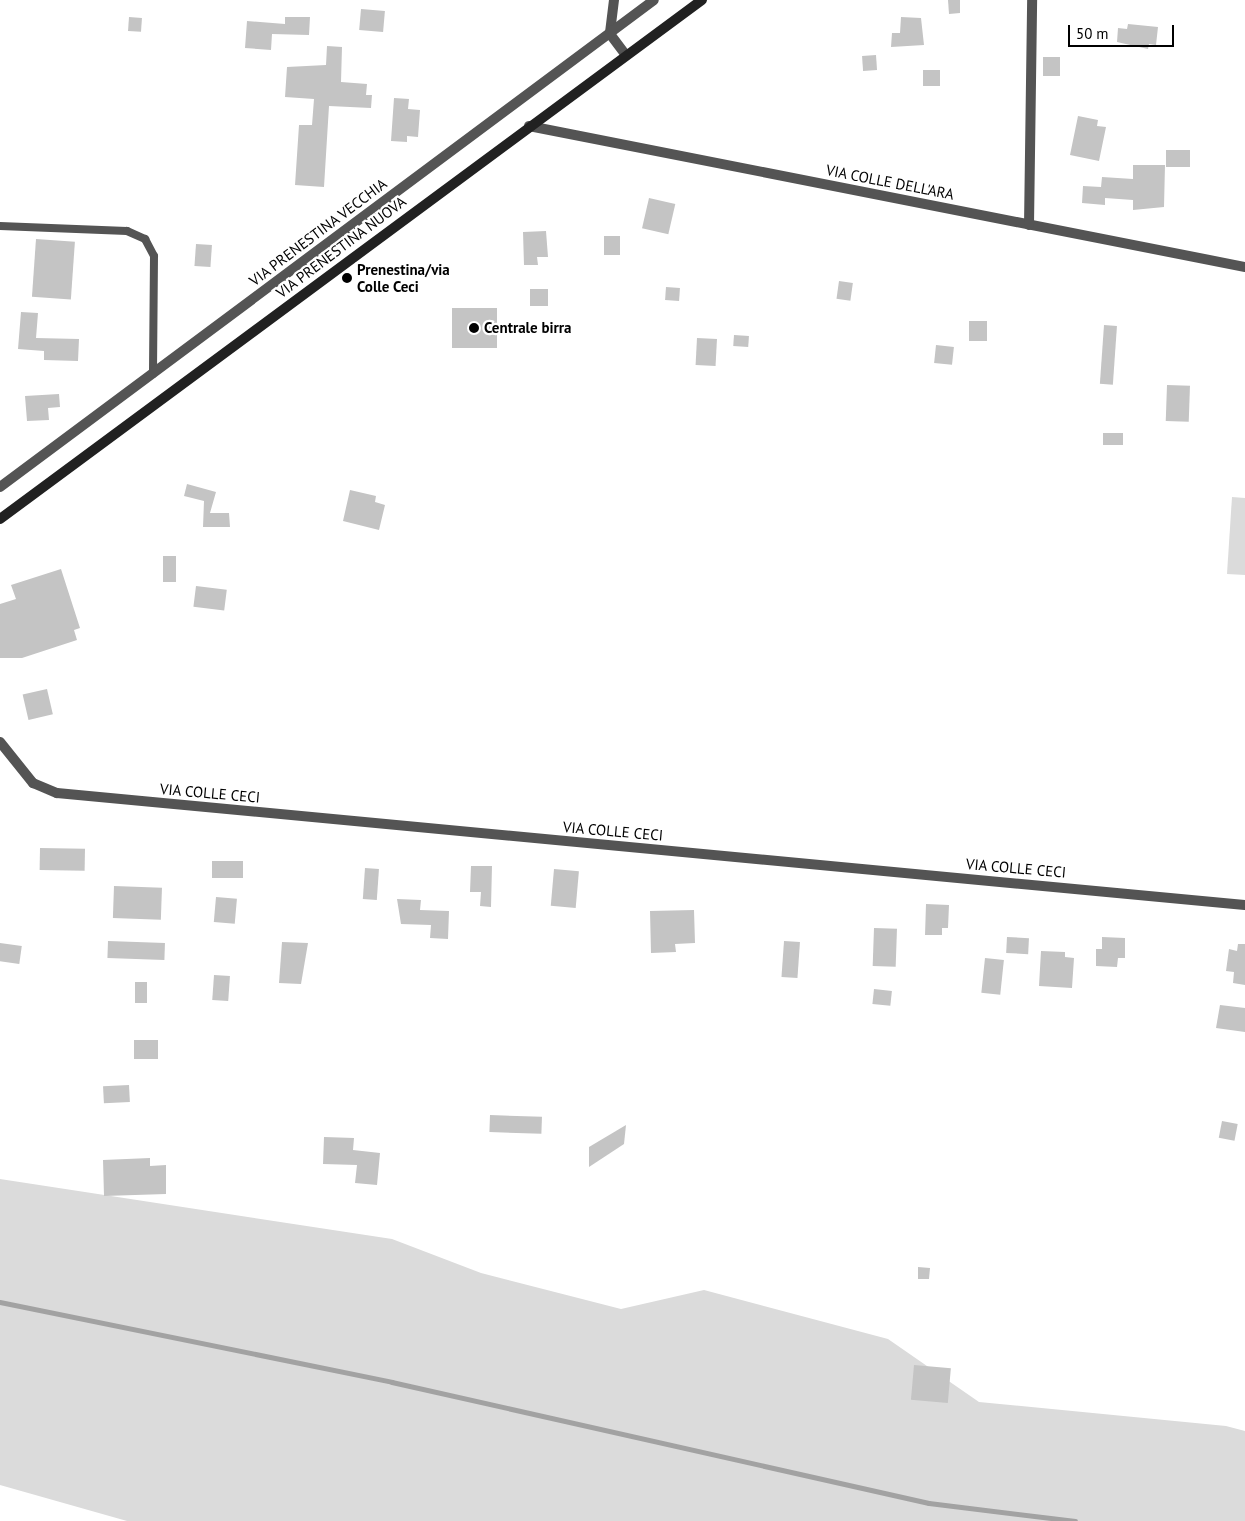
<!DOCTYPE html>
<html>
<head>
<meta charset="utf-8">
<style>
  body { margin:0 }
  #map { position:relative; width:1245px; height:1521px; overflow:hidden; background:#fff; font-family:"PT Sans",sans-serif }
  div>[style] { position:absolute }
  .green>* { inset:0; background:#dbdbdb }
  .stream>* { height:4.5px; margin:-2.25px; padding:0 2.25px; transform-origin:2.25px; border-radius:2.25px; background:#a2a2a2 }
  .building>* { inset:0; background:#c4c4c4; transform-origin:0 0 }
  .lane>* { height:8px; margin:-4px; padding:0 4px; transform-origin:4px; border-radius:4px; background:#545454 }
  .street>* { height:10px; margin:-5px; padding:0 5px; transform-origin:5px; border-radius:5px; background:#545454 }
  .secondary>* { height:10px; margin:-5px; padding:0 5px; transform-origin:5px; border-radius:5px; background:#212121 }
  .dots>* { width:14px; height:14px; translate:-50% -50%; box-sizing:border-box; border:2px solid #fff; border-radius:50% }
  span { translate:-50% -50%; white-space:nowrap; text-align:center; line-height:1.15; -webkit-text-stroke:4.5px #fff; paint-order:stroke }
  .street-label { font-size:15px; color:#000 }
  .poi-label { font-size:15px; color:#000; font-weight:700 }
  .left { translate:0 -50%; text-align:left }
  .scale { position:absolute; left:1068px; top:25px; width:106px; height:22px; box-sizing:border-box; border:2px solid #000; border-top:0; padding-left:6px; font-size:15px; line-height:18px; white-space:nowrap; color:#000; -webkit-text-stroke:4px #fff; paint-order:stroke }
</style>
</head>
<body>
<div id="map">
  <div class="green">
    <div style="clip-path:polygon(1232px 497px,1245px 498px,1245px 575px,1227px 574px)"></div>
    <div style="clip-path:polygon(0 1179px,392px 1239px,481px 1273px,621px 1309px,704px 1290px,888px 1339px,979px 1402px,1226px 1426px,1245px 1431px,1245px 1521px,127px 1521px,0 1485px)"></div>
  </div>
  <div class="stream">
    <div style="left:0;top:1302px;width:400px;rotate:11.5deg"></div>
    <div style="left:392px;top:1382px;width:550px;rotate:12.7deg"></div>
    <div style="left:929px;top:1503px;width:147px;rotate:7deg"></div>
  </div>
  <div class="building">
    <div style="clip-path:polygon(948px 0,960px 0,960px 13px,949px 14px)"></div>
    <div style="left:361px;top:9px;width:24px;height:21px;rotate:5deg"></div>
    <div style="left:129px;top:17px;width:13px;height:14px;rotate:4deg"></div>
    <div style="clip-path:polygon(285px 17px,310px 17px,309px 35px,272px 34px,271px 50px,245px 48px,247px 21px,285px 24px)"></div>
    <div style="clip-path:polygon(901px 17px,921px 18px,924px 45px,891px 47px,892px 33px,900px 33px)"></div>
    <div style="clip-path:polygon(1128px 24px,1158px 27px,1156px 45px,1149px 44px,1148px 49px,1117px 42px,1118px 28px,1127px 29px)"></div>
    <div style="clip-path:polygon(327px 46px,342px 47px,341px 82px,367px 84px,366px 95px,372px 95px,371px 108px,329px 106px,324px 187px,295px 185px,299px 125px,312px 125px,314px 99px,285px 97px,287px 67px,326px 65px)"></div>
    <div style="left:876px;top:55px;width:15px;height:14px;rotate:86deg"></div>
    <div style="left:1043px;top:57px;width:17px;height:19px"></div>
    <div style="left:923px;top:70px;width:17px;height:16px"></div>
    <div style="clip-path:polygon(394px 98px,409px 99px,408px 109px,420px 110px,418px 137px,407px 136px,407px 142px,391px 141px)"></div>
    <div style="clip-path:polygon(1078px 116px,1098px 120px,1097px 126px,1106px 127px,1099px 161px,1070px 155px)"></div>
    <div style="left:1190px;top:150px;width:17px;height:24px;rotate:90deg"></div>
    <div style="clip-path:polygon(1133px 165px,1165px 165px,1164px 207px,1133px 210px,1133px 200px,1105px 198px,1105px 205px,1082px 203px,1083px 186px,1101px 187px,1102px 177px,1133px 179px)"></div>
    <div style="left:649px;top:198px;width:27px;height:31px;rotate:13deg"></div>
    <div style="clip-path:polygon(546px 231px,548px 257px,537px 257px,538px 265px,524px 265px,523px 232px)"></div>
    <div style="left:604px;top:236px;width:16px;height:19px"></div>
    <div style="left:36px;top:239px;width:39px;height:58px;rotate:4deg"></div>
    <div style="left:196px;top:244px;width:16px;height:22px;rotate:4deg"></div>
    <div style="left:839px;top:281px;width:14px;height:18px;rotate:8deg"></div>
    <div style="left:666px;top:287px;width:14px;height:13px;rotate:4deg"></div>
    <div style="left:530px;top:289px;width:18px;height:17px"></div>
    <div style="left:452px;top:308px;width:45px;height:40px"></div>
    <div style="clip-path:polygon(21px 312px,38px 313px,36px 338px,79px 339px,78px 361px,44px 360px,44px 351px,18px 349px)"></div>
    <div style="left:969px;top:321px;width:18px;height:20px"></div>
    <div style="left:1104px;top:325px;width:13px;height:59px;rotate:4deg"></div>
    <div style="left:734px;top:335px;width:15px;height:11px;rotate:4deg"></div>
    <div style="left:697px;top:338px;width:20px;height:27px;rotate:3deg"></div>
    <div style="left:936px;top:345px;width:18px;height:18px;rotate:6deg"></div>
    <div style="left:1167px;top:385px;width:23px;height:36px;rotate:2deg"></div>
    <div style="clip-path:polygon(59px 394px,60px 407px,48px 408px,49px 420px,27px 421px,25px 396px)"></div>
    <div style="left:1103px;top:433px;width:20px;height:12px"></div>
    <div style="clip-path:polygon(187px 484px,216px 492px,210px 513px,229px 513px,230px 527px,203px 527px,204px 501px,184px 496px)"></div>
    <div style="clip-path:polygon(350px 490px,376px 496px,375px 502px,385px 505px,379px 530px,343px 521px)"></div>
    <div style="left:163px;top:556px;width:13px;height:26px"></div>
    <div style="clip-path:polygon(61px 569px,80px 628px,74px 630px,77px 640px,22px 658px,0 658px,0 604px,16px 599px,11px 585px)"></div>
    <div style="left:196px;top:586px;width:31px;height:21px;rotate:7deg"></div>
    <div style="left:47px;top:689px;width:26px;height:25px;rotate:77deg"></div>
    <div style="left:40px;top:848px;width:45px;height:22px;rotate:1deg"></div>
    <div style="left:243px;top:861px;width:17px;height:31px;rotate:90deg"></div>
    <div style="clip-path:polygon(471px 866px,492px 866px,491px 907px,480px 906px,481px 892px,470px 892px)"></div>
    <div style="left:365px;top:868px;width:14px;height:31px;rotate:4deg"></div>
    <div style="left:554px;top:869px;width:25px;height:37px;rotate:5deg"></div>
    <div style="left:114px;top:886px;width:48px;height:32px;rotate:2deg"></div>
    <div style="left:216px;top:897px;width:21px;height:25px;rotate:5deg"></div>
    <div style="clip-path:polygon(397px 899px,421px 900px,420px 910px,449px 911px,448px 939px,430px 938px,431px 925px,401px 924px)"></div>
    <div style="clip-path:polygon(926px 904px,949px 905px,948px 928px,942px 928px,942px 935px,925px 935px)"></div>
    <div style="clip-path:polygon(694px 910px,695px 943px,675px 944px,676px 952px,651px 953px,650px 911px)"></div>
    <div style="left:874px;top:928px;width:23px;height:38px;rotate:2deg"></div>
    <div style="left:1007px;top:937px;width:22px;height:16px;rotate:3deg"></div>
    <div style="clip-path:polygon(1102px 937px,1125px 938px,1125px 958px,1118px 958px,1117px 967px,1096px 966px,1096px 949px,1102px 949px)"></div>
    <div style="left:108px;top:941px;width:57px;height:17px;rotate:2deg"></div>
    <div style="left:784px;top:941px;width:16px;height:36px;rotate:4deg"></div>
    <div style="clip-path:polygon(282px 942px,308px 943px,301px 984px,279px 983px)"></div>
    <div style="left:0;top:943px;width:22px;height:18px;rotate:8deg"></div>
    <div style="clip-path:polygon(1238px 944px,1245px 944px,1245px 985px,1233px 983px,1234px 972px,1226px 971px,1229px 949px,1237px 951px)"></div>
    <div style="clip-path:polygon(1041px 951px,1065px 952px,1065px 957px,1074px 958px,1072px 988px,1039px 986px)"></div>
    <div style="left:985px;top:958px;width:19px;height:35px;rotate:6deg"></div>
    <div style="left:214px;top:975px;width:16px;height:25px;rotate:4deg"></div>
    <div style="left:135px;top:982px;width:12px;height:21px"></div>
    <div style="left:874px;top:989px;width:18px;height:15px;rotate:6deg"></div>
    <div style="clip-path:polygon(1220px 1005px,1245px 1008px,1245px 1032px,1216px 1028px)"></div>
    <div style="left:134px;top:1040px;width:24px;height:19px"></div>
    <div style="left:129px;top:1085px;width:17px;height:26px;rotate:87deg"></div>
    <div style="left:490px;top:1115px;width:52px;height:17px;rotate:2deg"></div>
    <div style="left:1222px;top:1121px;width:16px;height:17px;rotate:11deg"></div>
    <div style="clip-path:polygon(626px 1125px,624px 1144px,589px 1167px,589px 1147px)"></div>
    <div style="clip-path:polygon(324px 1137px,354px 1138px,353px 1150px,380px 1153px,377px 1185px,355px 1183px,357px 1165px,323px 1164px)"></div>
    <div style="clip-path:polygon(150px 1158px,150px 1166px,166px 1165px,166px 1194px,104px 1196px,103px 1160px)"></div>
    <div style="clip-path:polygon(918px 1267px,930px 1268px,929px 1279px,918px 1279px)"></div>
    <div style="left:914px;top:1365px;width:37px;height:35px;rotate:5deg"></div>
  </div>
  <div class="lane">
    <div style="left:0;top:226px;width:127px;rotate:2.3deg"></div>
    <div style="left:127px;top:231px;width:20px;rotate:24deg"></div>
    <div style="left:145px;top:239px;width:19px;rotate:62deg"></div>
    <div style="left:154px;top:256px;width:118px;rotate:90.5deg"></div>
  </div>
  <div class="street">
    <div style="left:614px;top:0;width:34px;rotate:97deg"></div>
    <div style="left:610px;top:34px;width:25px;rotate:53deg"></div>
    <div style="left:529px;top:126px;width:730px;rotate:11.14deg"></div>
    <div style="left:1029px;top:225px;width:225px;rotate:-89.2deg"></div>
    <div style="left:0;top:487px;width:815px;rotate:-36.67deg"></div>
    <div style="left:0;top:742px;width:53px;rotate:51.2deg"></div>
    <div style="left:33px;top:783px;width:26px;rotate:23deg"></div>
    <div style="left:57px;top:793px;width:1193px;rotate:5.39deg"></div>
  </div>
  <div class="secondary">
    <div style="left:0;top:519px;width:873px;rotate:-36.48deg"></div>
  </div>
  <div class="dots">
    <div style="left:347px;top:278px;background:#000"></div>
    <div style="left:474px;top:328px;background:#000"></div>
  </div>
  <div class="street-label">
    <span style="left:890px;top:182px;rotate:11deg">VIA COLLE DELL'ARA</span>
    <span style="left:318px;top:232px;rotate:-37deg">VIA PRENESTINA VECCHIA</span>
    <span style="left:341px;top:247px;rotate:-37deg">VIA PRENESTINA NUOVA</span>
    <span style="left:210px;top:793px;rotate:5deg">VIA COLLE CECI</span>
    <span style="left:613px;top:831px;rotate:5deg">VIA COLLE CECI</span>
    <span style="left:1016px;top:868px;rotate:5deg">VIA COLLE CECI</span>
  </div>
  <div class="poi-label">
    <span class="left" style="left:357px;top:278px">Prenestina/via<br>Colle Ceci</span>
    <span class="left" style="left:484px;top:328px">Centrale birra</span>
  </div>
  <div class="scale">50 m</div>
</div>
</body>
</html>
